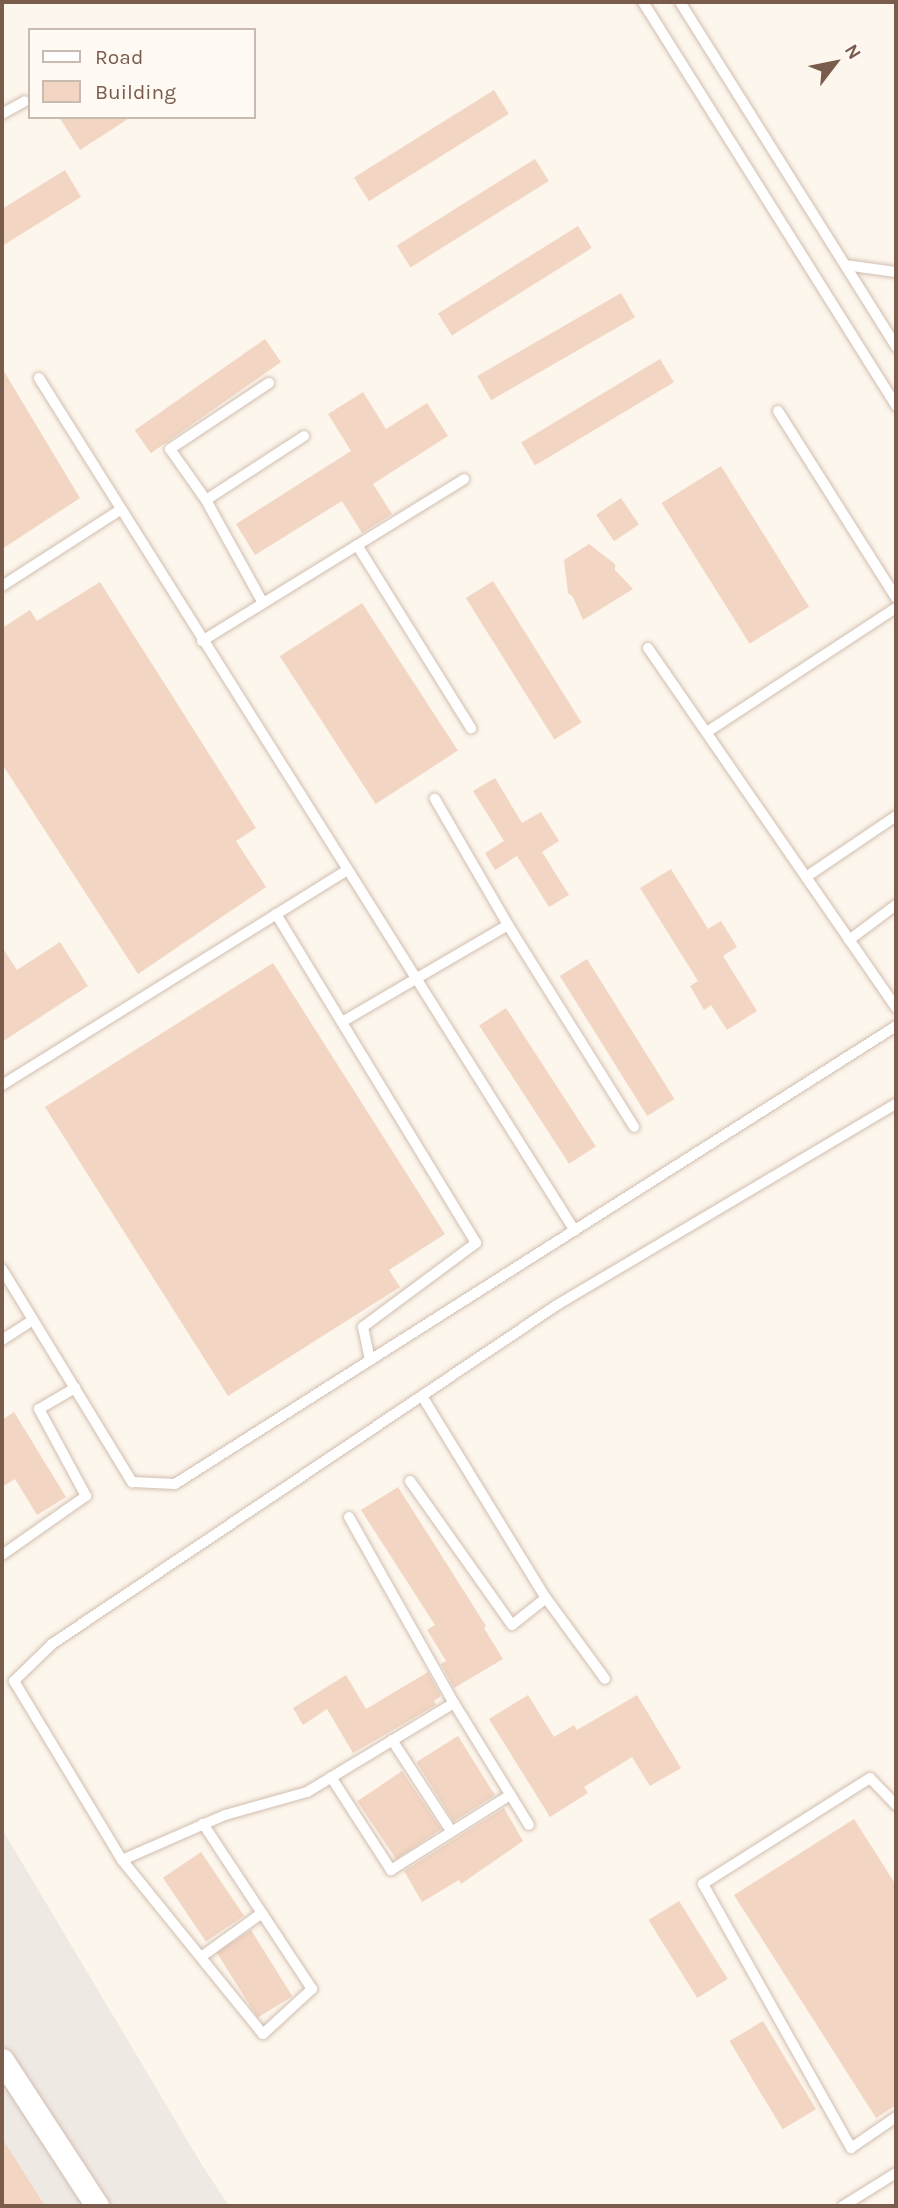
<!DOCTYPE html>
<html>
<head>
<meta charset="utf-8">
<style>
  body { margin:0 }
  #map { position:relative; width:898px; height:2208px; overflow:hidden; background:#fdf6ec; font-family:Karla,sans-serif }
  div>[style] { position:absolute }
  .industrial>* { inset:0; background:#efe9e4 }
  .building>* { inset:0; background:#f3d5c3; transform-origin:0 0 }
  .roads { filter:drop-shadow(0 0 2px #d1beb0) drop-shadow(0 0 2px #d1beb0) }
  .service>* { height:10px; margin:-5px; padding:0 5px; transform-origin:5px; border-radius:5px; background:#fff }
  .minor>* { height:23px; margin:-11.5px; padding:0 11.5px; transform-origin:11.5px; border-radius:11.5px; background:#fff }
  span { translate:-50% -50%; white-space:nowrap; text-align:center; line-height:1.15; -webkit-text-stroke:6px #fffaf3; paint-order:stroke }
  .frame { position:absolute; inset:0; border:4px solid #7a5c4d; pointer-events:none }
  .legend { position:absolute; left:28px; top:28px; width:228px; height:91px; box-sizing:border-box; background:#fffaf3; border:2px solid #cabbb1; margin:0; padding:9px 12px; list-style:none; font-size:21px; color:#7a5c4d }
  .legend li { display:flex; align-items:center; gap:14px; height:35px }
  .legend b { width:35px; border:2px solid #cabbb1 }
  .north { position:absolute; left:800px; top:28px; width:70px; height:70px; -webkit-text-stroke:5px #fffaf3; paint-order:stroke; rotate:58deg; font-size:19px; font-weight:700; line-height:28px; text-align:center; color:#7a5c4d }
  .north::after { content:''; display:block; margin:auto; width:24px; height:32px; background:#7a5c4d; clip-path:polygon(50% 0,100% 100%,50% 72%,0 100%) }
</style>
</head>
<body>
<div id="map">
  <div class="industrial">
    <div style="clip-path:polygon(2px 1829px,202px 2165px,229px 2206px,2px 2206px)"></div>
  </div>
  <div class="building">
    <div style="left:494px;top:90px;width:28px;height:165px;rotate:58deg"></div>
    <div style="clip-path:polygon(59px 117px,131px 117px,80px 150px)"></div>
    <div style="left:535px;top:159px;width:26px;height:163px;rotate:58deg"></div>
    <div style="clip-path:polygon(65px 170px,81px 197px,2px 246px,2px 209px)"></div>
    <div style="left:578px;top:226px;width:26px;height:165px;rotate:58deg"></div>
    <div style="left:621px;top:293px;width:28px;height:166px;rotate:60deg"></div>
    <div style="left:265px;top:339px;width:28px;height:159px;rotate:55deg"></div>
    <div style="left:660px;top:359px;width:27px;height:162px;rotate:59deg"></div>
    <div style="clip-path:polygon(2px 368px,80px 498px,2px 549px)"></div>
    <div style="clip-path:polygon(363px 392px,386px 429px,427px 403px,448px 436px,373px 484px,392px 514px,362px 533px,342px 501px,255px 555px,236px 524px,351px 451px,328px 414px)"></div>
    <div style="left:721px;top:466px;width:166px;height:70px;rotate:58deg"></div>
    <div style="left:621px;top:498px;width:32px;height:30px;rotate:56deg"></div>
    <div style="clip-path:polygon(589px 544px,615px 564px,615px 570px,633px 589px,583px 620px,573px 597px,568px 593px,564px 560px)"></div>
    <div style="left:493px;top:581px;width:167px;height:32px;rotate:58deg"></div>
    <div style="clip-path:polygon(100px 582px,256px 828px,236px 841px,266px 887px,138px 974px,2px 764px,2px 628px,30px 610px,37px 621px)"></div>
    <div style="left:362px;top:603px;width:176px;height:98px;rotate:57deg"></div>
    <div style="clip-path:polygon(495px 778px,522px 823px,541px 812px,559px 841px,542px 852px,569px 895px,549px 907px,517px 856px,495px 870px,485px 853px,504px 841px,473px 791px)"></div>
    <div style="clip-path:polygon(671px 869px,708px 929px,721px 921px,737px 947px,723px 956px,757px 1011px,727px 1030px,711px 1005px,704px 1010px,690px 986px,698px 981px,640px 888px)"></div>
    <div style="clip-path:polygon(60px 942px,88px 986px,2px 1042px,2px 947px,17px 970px)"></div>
    <div style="left:587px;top:959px;width:165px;height:32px;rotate:58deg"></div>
    <div style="clip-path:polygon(273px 963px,445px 1234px,389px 1270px,400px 1287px,228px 1396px,45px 1107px)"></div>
    <div style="left:506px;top:1008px;width:165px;height:32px;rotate:57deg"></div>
    <div style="clip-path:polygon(14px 1412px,66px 1497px,37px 1515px,15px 1479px,2px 1487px,2px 1420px)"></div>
    <div style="clip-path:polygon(398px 1487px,486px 1626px,484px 1628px,503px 1659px,454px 1688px,441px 1664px,446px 1661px,427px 1630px,435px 1625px,361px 1510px)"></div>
    <div style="clip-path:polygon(428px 1672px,441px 1696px,434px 1701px,436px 1705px,353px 1753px,327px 1709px,303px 1725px,293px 1708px,346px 1675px,366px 1709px)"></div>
    <div style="clip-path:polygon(528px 1695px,554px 1737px,574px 1725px,577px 1730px,637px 1695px,681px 1768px,650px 1786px,632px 1757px,584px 1787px,588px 1793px,550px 1817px,489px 1719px)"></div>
    <div style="left:458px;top:1736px;width:70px;height:49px;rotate:58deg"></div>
    <div style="left:402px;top:1771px;width:70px;height:54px;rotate:56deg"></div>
    <div style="clip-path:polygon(504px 1808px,523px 1841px,461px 1884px,459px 1880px,422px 1902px,404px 1871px)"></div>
    <div style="clip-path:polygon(854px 1819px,896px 1885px,896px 2105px,876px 2118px,734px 1895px)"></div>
    <div style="left:201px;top:1852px;width:77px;height:46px;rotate:56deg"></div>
    <div style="left:679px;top:1901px;width:92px;height:36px;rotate:58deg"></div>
    <div style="left:251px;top:1930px;width:78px;height:41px;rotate:58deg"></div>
    <div style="left:763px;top:2021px;width:103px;height:39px;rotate:59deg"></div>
    <div style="clip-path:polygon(2px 2138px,45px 2206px,2px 2206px)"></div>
  </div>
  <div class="roads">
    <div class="service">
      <div style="left:643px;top:2px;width:477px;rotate:57.9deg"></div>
      <div style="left:680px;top:2px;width:407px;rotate:57.9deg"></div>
      <div style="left:2px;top:114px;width:26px;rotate:-29deg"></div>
      <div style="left:845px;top:265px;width:51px;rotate:7.8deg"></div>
      <div style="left:39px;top:378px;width:1007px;rotate:57.86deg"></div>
      <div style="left:778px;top:411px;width:221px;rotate:57.7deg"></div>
      <div style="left:206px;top:500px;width:62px;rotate:-125.2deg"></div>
      <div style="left:170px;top:449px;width:119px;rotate:-33.7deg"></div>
      <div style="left:357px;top:545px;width:216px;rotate:58.1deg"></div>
      <div style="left:2px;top:586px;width:140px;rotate:-32.8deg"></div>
      <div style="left:263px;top:603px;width:118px;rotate:-119deg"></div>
      <div style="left:206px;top:500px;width:117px;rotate:-33.1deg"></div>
      <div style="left:202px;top:641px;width:308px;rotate:-31.7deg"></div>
      <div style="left:648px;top:648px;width:437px;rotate:55.4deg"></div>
      <div style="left:707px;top:732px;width:226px;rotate:-33.3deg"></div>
      <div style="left:806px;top:877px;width:109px;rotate:-34.1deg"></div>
      <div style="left:276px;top:914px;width:385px;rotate:58.7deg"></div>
      <div style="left:476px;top:1243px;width:141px;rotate:143.4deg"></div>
      <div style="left:363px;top:1327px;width:34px;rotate:78deg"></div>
      <div style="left:508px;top:925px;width:238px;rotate:58deg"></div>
      <div style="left:849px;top:940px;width:59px;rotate:-36.7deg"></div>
      <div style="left:342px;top:1022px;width:192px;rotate:-30.3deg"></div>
      <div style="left:508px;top:925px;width:146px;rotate:-120.1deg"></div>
      <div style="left:2px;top:1085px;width:407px;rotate:-31.9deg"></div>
      <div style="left:2px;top:1269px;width:250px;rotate:58.6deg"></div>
      <div style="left:132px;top:1482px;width:43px;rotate:2.7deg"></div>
      <div style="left:175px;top:1484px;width:854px;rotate:-32.42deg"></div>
      <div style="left:2px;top:1340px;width:37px;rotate:-33deg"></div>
      <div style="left:422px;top:1396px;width:237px;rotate:58.5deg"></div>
      <div style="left:546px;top:1598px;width:100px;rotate:53.9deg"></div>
      <div style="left:410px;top:1481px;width:176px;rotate:54.7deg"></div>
      <div style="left:512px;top:1625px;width:43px;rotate:-38.5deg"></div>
      <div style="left:349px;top:1517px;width:214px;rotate:60.6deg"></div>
      <div style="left:454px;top:1703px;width:143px;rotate:58.4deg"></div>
      <div style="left:2px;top:1555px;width:103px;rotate:-35.1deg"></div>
      <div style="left:86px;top:1496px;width:99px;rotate:-118.4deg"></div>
      <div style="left:39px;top:1409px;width:42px;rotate:-30.3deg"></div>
      <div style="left:454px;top:1703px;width:172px;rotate:148.8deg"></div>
      <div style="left:307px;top:1792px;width:85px;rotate:164.3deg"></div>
      <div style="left:225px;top:1815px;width:112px;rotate:156.4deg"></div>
      <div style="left:122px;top:1860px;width:209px;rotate:-121.1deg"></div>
      <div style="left:14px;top:1681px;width:53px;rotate:-44.2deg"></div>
      <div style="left:52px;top:1644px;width:608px;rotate:-33.87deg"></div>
      <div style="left:557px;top:1305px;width:394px;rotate:-30.7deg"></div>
      <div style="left:392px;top:1740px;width:108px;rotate:57deg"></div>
      <div style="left:331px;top:1777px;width:111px;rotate:57.2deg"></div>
      <div style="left:391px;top:1870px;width:141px;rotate:-32.2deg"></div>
      <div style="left:896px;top:1805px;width:37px;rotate:-134deg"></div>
      <div style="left:870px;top:1778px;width:198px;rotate:147.6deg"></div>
      <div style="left:703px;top:1884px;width:303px;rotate:60.7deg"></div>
      <div style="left:851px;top:2148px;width:55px;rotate:-34.6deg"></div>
      <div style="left:122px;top:1860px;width:224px;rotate:51deg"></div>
      <div style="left:263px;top:2034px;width:67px;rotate:-42.6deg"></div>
      <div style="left:312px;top:1989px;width:198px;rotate:-123.4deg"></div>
      <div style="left:201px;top:1957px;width:75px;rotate:-35.8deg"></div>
      <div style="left:843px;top:2206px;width:62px;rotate:-31.9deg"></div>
    </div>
    <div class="minor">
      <div style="left:2px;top:2060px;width:174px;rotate:56.9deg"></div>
    </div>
  </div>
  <div class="frame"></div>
  <ul class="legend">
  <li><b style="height:9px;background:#fff"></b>Road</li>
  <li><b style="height:19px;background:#f3d5c3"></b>Building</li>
  </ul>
  <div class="north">N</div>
</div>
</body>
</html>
